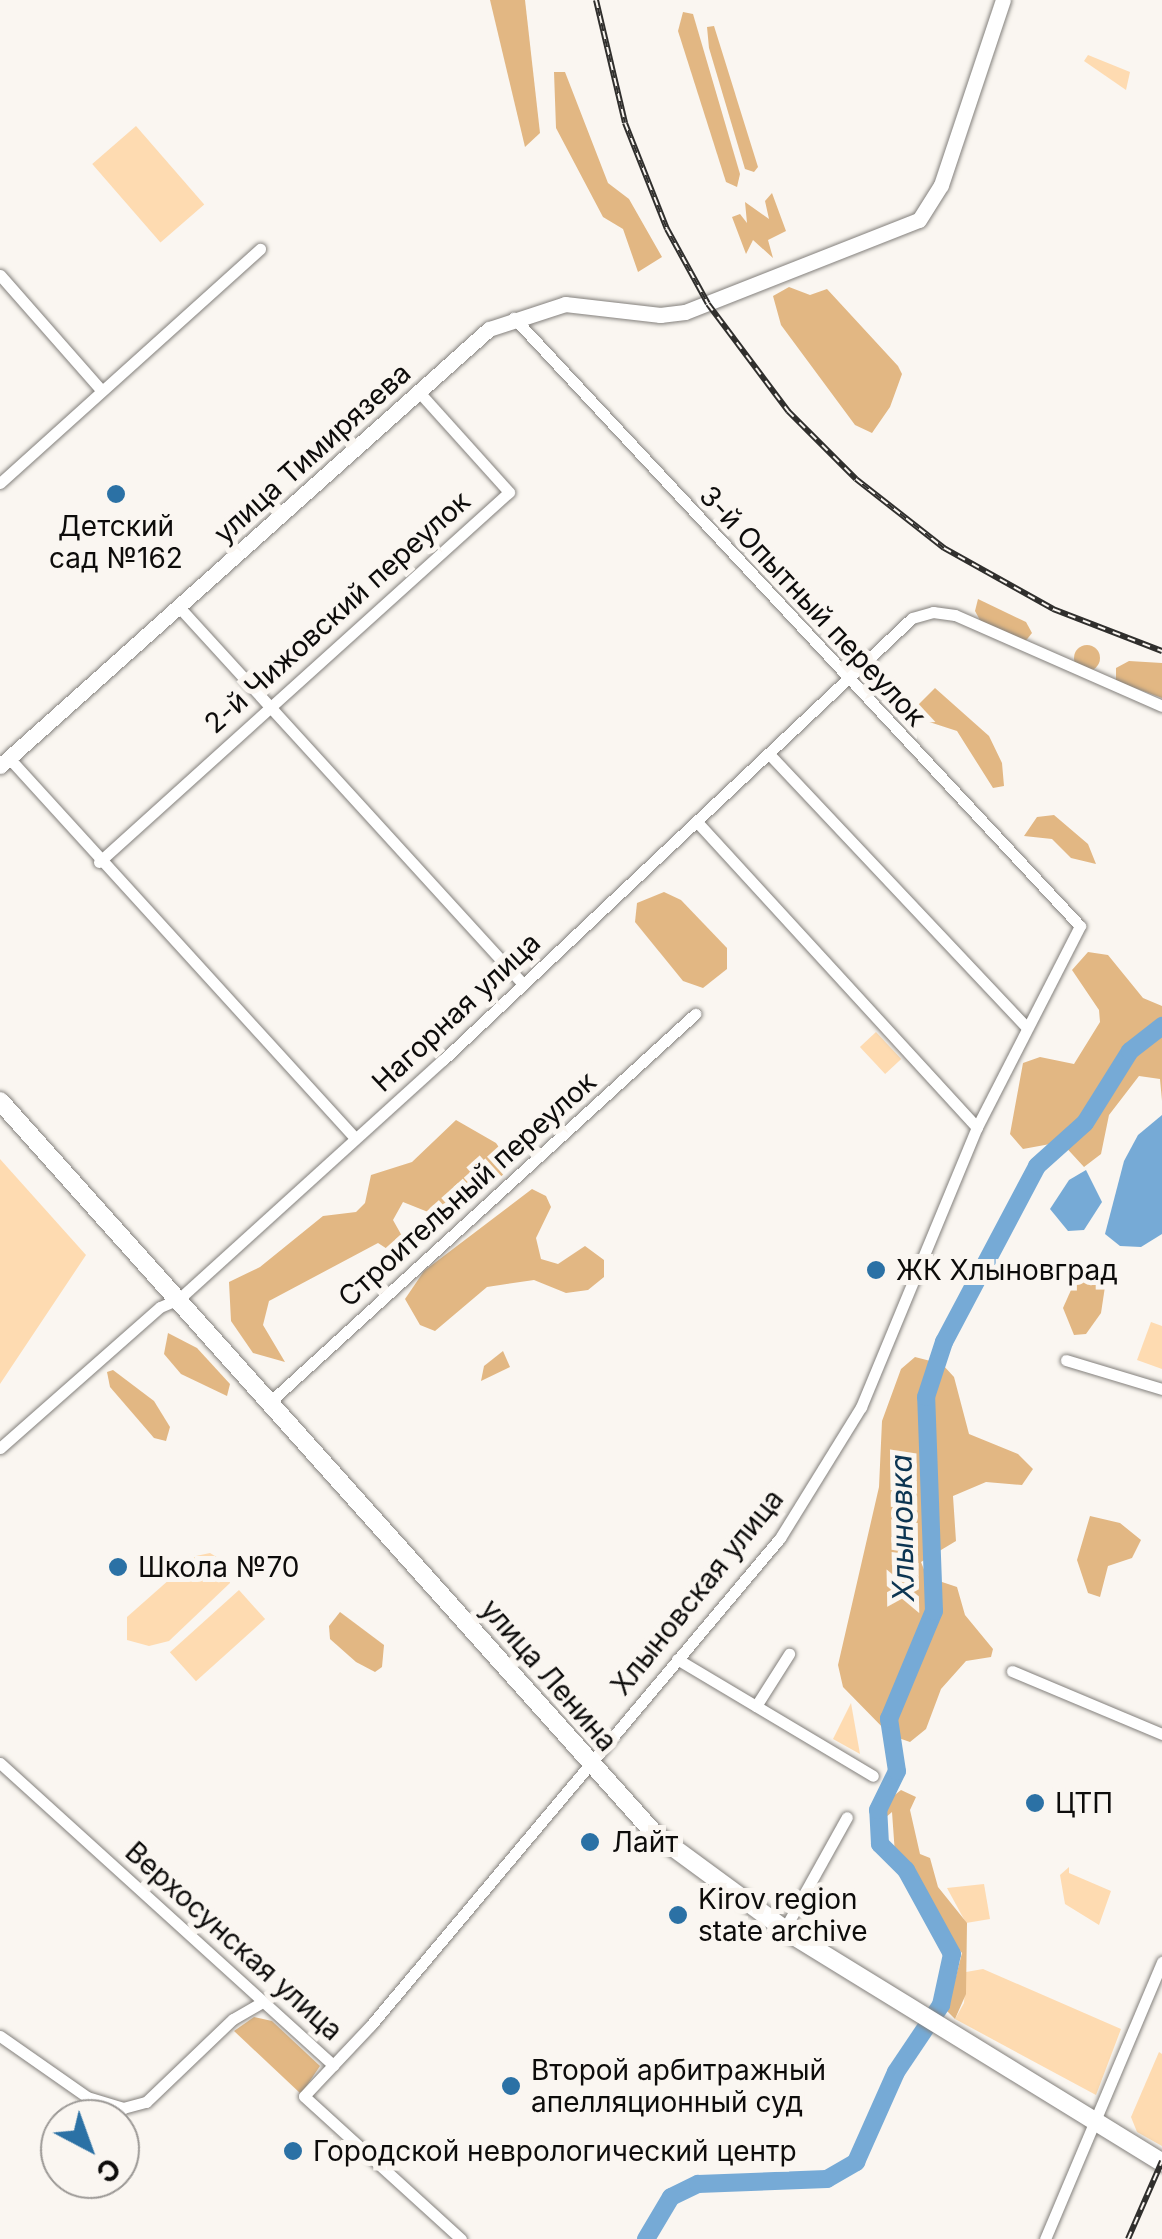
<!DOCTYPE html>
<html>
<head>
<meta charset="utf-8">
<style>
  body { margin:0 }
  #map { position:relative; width:1162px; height:2239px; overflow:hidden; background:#faf6f1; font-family:Inter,sans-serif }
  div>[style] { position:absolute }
  .green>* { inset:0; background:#fedbb1; transform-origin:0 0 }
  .forest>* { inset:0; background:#e2b783 }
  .round { border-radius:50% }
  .water>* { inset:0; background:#76aad6 }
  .river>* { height:18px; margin:-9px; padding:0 9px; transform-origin:9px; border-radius:9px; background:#76aad6 }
  .roads { filter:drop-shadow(0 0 2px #83807c) drop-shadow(0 0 2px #83807c) }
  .street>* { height:11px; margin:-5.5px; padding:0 5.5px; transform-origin:5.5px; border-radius:5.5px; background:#fff }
  .secondary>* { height:15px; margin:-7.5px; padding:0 7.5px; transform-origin:7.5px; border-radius:7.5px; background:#fff }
  .primary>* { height:18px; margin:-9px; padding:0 9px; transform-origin:9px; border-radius:9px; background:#fff }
  .rail>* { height:6px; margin-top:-3px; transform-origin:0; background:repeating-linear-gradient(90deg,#faf6f1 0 8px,#302f2d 0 16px); box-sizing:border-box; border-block:2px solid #302f2d }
  .dots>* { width:28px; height:28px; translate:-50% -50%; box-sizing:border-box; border:5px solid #faf6f1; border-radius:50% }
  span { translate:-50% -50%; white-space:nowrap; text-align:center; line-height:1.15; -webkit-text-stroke:10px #faf6f1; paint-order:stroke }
  .street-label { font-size:28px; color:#0d0c0b }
  .poi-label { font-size:28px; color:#0d0c0b }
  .left { translate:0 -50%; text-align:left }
  .water-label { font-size:30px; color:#0c3552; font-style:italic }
  .north { position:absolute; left:40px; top:2099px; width:100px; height:100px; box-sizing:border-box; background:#faf6f1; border:2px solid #9b9895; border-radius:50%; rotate:139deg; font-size:28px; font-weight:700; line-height:40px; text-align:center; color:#0d0c0b }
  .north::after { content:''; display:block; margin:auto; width:35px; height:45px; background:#2b71a5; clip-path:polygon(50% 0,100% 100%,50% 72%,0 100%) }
</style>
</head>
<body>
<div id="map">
  <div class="green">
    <div style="clip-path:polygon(1088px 55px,1130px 72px,1126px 90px,1084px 61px)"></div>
    <div style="left:136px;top:126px;width:104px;height:58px;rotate:49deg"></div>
    <div style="left:876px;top:1032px;width:37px;height:22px;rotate:47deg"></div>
    <div style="clip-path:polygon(0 1159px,86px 1255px,0 1384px)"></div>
    <div style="clip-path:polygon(1151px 1322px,1162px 1326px,1162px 1369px,1137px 1360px)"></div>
    <div style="clip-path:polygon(210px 1553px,228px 1564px,230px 1583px,169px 1641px,149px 1646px,127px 1640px,127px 1617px,196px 1556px)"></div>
    <div style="left:239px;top:1590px;width:39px;height:93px;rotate:48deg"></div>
    <div style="clip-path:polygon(851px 1703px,860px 1754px,833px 1739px)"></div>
    <div style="clip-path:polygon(1069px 1867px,1069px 1873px,1111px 1891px,1099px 1925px,1065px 1904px,1060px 1875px)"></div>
    <div style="clip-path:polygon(984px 1884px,990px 1919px,966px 1923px,947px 1888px)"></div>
    <div style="clip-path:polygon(983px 1969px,1121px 2029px,1096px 2095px,955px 2019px,964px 2003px,966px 1972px)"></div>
    <div style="clip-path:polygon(1159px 2052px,1162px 2054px,1162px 2146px,1137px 2132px,1131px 2117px)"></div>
  </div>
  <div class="forest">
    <div style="clip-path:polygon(490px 0,525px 0,540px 133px,525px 147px)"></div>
    <div style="clip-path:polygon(683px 12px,693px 14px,740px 174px,737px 187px,726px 182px,678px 31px)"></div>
    <div style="clip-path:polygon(714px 26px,758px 167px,754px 172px,745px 169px,709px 48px,707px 27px)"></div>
    <div style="clip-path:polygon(554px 72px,565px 72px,608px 183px,629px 199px,662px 257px,638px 272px,623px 229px,603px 217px,556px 128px)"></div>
    <div style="clip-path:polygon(772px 193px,786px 231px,768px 240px,773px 258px,753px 240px,746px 254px,732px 217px,740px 214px,747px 223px,745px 202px,769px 219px,765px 201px)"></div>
    <div style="clip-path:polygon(789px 287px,810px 295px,827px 289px,898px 366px,902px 374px,890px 407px,872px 433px,855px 425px,781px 325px,773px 296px)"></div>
    <div style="clip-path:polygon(978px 599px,1026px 622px,1032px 633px,1024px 643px,981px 622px,975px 611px)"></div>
    <div class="round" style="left:1074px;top:645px;width:26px;height:26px"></div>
    <div style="clip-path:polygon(1129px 661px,1162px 663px,1162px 698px,1116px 681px,1116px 668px)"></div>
    <div style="clip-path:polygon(935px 688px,989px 736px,1002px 763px,1004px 786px,993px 788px,957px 731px,917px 718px,917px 706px)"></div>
    <div style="clip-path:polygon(1054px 815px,1088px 844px,1096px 864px,1071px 858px,1052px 839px,1024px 836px,1037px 817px)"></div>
    <div style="clip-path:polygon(664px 892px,681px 900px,727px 948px,727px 969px,703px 988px,683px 981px,635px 922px,637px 903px)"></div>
    <div style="clip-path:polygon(1088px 952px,1108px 955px,1143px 998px,1162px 1006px,1162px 1101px,1160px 1079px,1139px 1076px,1109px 1115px,1101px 1154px,1084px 1167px,1061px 1142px,1023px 1149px,1010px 1134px,1023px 1063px,1040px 1057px,1074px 1064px,1100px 1022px,1099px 1010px,1072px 970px)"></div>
    <div style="clip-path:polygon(456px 1120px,496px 1143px,507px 1159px,505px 1173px,448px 1220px,403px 1202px,393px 1220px,407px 1245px,401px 1258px,378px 1243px,269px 1301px,263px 1325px,285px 1362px,253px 1353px,231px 1321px,229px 1282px,260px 1267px,323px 1216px,356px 1212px,365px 1203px,371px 1175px,412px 1162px)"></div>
    <div style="clip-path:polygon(532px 1189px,546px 1196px,551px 1207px,536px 1238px,541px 1259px,558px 1264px,585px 1246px,604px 1260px,604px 1277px,588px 1290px,566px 1293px,534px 1280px,487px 1287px,435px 1331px,420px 1325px,405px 1299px,424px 1271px)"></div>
    <div style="clip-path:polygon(1090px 1262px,1106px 1280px,1101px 1313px,1086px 1334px,1074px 1335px,1063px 1308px,1083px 1263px)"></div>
    <div style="clip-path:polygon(168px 1333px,197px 1348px,230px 1384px,227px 1396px,181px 1374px,164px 1354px)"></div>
    <div style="clip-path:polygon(503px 1351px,510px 1367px,481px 1381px,484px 1366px)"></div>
    <div style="clip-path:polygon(915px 1357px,942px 1364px,954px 1377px,969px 1434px,1018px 1454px,1033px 1469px,1022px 1485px,986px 1482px,953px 1496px,956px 1541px,921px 1562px,927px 1577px,957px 1587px,965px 1615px,993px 1649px,991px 1657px,966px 1661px,941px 1689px,926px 1729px,910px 1742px,890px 1735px,843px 1687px,838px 1665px,879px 1487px,882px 1421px,901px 1369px)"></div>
    <div style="clip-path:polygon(113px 1370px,154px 1401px,170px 1427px,166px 1441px,154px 1438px,110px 1387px,107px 1372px)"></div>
    <div style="clip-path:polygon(1090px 1516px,1120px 1523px,1141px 1540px,1132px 1558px,1108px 1566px,1100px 1597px,1088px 1593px,1077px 1560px)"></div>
    <div style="clip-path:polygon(340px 1612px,384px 1645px,382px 1667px,375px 1672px,356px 1662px,330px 1639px,329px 1626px)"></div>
    <div style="clip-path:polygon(901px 1790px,916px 1797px,910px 1810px,920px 1854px,930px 1858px,938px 1887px,967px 1923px,966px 1994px,955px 2019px,947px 2011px,962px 1953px,931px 1916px,895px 1854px,892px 1812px,885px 1818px,876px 1810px)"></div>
    <div style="clip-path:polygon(254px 2017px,272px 2021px,320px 2066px,301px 2094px,234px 2031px)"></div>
  </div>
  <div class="water">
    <div style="clip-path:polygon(1162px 1115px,1162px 1234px,1141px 1247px,1120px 1246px,1105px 1234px,1124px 1161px,1138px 1135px)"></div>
    <div style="clip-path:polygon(1086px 1170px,1102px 1202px,1084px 1230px,1068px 1231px,1050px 1209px,1069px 1180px)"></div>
  </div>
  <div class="river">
    <div style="left:646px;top:2239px;width:49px;rotate:-59.2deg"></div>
    <div style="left:671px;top:2197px;width:30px;rotate:-26deg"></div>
    <div style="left:698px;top:2184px;width:129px;rotate:-2.2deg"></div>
    <div style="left:827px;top:2179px;width:34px;rotate:-30deg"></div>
    <div style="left:856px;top:2162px;width:98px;rotate:-66deg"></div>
    <div style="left:896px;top:2072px;width:81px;rotate:-56.1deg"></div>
    <div style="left:941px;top:2005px;width:52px;rotate:-77.8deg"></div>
    <div style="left:952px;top:1954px;width:96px;rotate:-118.7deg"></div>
    <div style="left:906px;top:1870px;width:37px;rotate:-135deg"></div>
    <div style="left:880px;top:1844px;width:34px;rotate:-93deg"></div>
    <div style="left:878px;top:1810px;width:43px;rotate:-64deg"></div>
    <div style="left:897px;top:1771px;width:53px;rotate:-98.7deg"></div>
    <div style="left:889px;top:1719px;width:117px;rotate:-67.4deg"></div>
    <div style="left:934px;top:1611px;width:214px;rotate:-92.1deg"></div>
    <div style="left:926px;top:1397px;width:58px;rotate:-71.9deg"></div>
    <div style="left:944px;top:1342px;width:199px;rotate:-62.1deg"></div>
    <div style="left:1037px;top:1166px;width:64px;rotate:-41.9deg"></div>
    <div style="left:1085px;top:1123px;width:85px;rotate:-58deg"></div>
    <div style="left:1130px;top:1051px;width:41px;rotate:-38deg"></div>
  </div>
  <div class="roads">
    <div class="street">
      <div style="left:0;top:275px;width:154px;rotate:48.7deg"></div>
      <div style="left:0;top:483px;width:350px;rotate:-42deg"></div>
      <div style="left:179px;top:607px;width:510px;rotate:47.62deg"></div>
      <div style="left:770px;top:755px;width:372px;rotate:46.7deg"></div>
      <div style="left:9px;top:758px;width:514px;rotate:47.68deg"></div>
      <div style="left:698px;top:823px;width:413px;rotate:47.5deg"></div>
      <div style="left:99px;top:862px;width:552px;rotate:-42.06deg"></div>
      <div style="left:509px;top:492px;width:136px;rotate:-132deg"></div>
      <div style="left:1066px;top:1360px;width:100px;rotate:16.8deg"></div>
      <div style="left:272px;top:1400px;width:573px;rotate:-42.38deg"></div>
      <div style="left:0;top:1448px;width:213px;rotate:-41.4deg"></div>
      <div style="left:160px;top:1307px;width:21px;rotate:-23deg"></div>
      <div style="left:179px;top:1299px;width:356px;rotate:-42.2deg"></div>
      <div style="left:443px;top:1060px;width:644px;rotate:-43.3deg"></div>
      <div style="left:912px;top:618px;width:22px;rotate:-16deg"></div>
      <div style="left:933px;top:612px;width:22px;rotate:8deg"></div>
      <div style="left:955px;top:615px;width:226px;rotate:23.7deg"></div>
      <div style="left:677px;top:1659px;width:228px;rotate:30.8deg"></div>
      <div style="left:1012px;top:1671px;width:163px;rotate:22.8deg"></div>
      <div style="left:756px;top:1706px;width:62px;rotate:-57.6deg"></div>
      <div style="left:0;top:1763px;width:450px;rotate:42.2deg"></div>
      <div style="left:784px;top:1930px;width:129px;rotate:-60.9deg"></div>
      <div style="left:0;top:2036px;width:106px;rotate:35deg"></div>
      <div style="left:87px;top:2097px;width:38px;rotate:17deg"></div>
      <div style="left:123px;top:2108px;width:24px;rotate:-15deg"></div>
      <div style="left:146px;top:2102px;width:120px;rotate:-43.7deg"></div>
      <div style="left:233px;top:2019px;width:34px;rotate:-30deg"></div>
      <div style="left:461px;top:2239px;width:212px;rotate:-137.7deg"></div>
      <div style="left:304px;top:2096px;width:98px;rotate:-46.7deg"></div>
      <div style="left:371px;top:2025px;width:636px;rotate:-49.98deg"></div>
      <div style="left:780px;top:1538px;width:154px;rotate:-58.3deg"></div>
      <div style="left:861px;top:1407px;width:303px;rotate:-67.5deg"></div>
      <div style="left:977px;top:1127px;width:226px;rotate:-62.9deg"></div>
      <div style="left:1080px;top:926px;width:831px;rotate:-132.95deg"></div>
      <div style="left:1045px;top:2239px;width:301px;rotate:-67.1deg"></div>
    </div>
    <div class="secondary">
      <div style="left:0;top:766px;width:656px;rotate:-41.79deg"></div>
      <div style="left:489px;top:329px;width:80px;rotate:-18.2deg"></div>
      <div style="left:565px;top:304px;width:96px;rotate:6.6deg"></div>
      <div style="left:660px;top:315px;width:25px;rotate:-7deg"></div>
      <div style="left:685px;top:312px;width:251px;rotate:-21.5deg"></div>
      <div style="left:919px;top:220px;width:41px;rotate:-57.8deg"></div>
      <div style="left:941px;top:185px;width:195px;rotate:-71.5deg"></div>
    </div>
    <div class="primary">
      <div style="left:0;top:1101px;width:983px;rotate:48.22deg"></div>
      <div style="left:655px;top:1834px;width:172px;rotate:36.3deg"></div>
      <div style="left:794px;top:1936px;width:432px;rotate:31.6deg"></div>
    </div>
  </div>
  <div class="rail">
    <div style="left:596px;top:0;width:126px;rotate:76.7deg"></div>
    <div style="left:625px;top:123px;width:114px;rotate:68.4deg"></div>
    <div style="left:667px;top:229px;width:85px;rotate:61.3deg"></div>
    <div style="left:708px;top:304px;width:134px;rotate:53.2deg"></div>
    <div style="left:788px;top:411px;width:96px;rotate:45deg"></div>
    <div style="left:856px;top:479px;width:112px;rotate:38.1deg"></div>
    <div style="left:944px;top:548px;width:125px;rotate:29.2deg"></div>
    <div style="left:1053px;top:609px;width:117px;rotate:21.1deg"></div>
    <div style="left:1128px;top:2239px;width:85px;rotate:-66.4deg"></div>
  </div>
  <div class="dots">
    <div style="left:116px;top:494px;background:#2b71a5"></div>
    <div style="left:876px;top:1270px;background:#2b71a5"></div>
    <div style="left:118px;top:1567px;background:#2b71a5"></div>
    <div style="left:1035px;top:1803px;background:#2b71a5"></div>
    <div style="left:590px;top:1842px;background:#2b71a5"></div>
    <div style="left:678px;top:1915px;background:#2b71a5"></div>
    <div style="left:511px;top:2086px;background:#2b71a5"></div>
    <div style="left:293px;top:2151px;background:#2b71a5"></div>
  </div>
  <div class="street-label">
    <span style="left:312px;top:453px;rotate:-42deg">улица Тимирязева</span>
    <span style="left:813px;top:606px;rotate:47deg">3-й Опытный переулок</span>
    <span style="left:337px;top:612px;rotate:-42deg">2-й Чижовский переулок</span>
    <span style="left:456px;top:1012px;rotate:-43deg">Нагорная улица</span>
    <span style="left:467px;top:1189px;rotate:-42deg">Строительный переулок</span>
    <span style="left:697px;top:1592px;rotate:-51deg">Хлыновская улица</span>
    <span style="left:549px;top:1675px;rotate:49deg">улица Ленина</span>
    <span style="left:234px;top:1941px;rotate:42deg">Верхосунская улица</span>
  </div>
  <div class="poi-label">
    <span style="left:116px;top:542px">Детский<br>сад №162</span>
    <span class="left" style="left:896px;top:1270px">ЖК Хлыновград</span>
    <span class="left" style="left:138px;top:1567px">Школа №70</span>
    <span class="left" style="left:1055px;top:1803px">ЦТП</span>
    <span class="left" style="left:612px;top:1842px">Лайт</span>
    <span class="left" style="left:698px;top:1915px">Kirov region<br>state archive</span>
    <span class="left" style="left:531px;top:2086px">Второй арбитражный<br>апелляционный суд</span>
    <span class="left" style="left:313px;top:2151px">Городской неврологический центр</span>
  </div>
  <div class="water-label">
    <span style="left:902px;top:1528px;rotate:-91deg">Хлыновка</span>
  </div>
  <div class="north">С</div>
</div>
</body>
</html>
